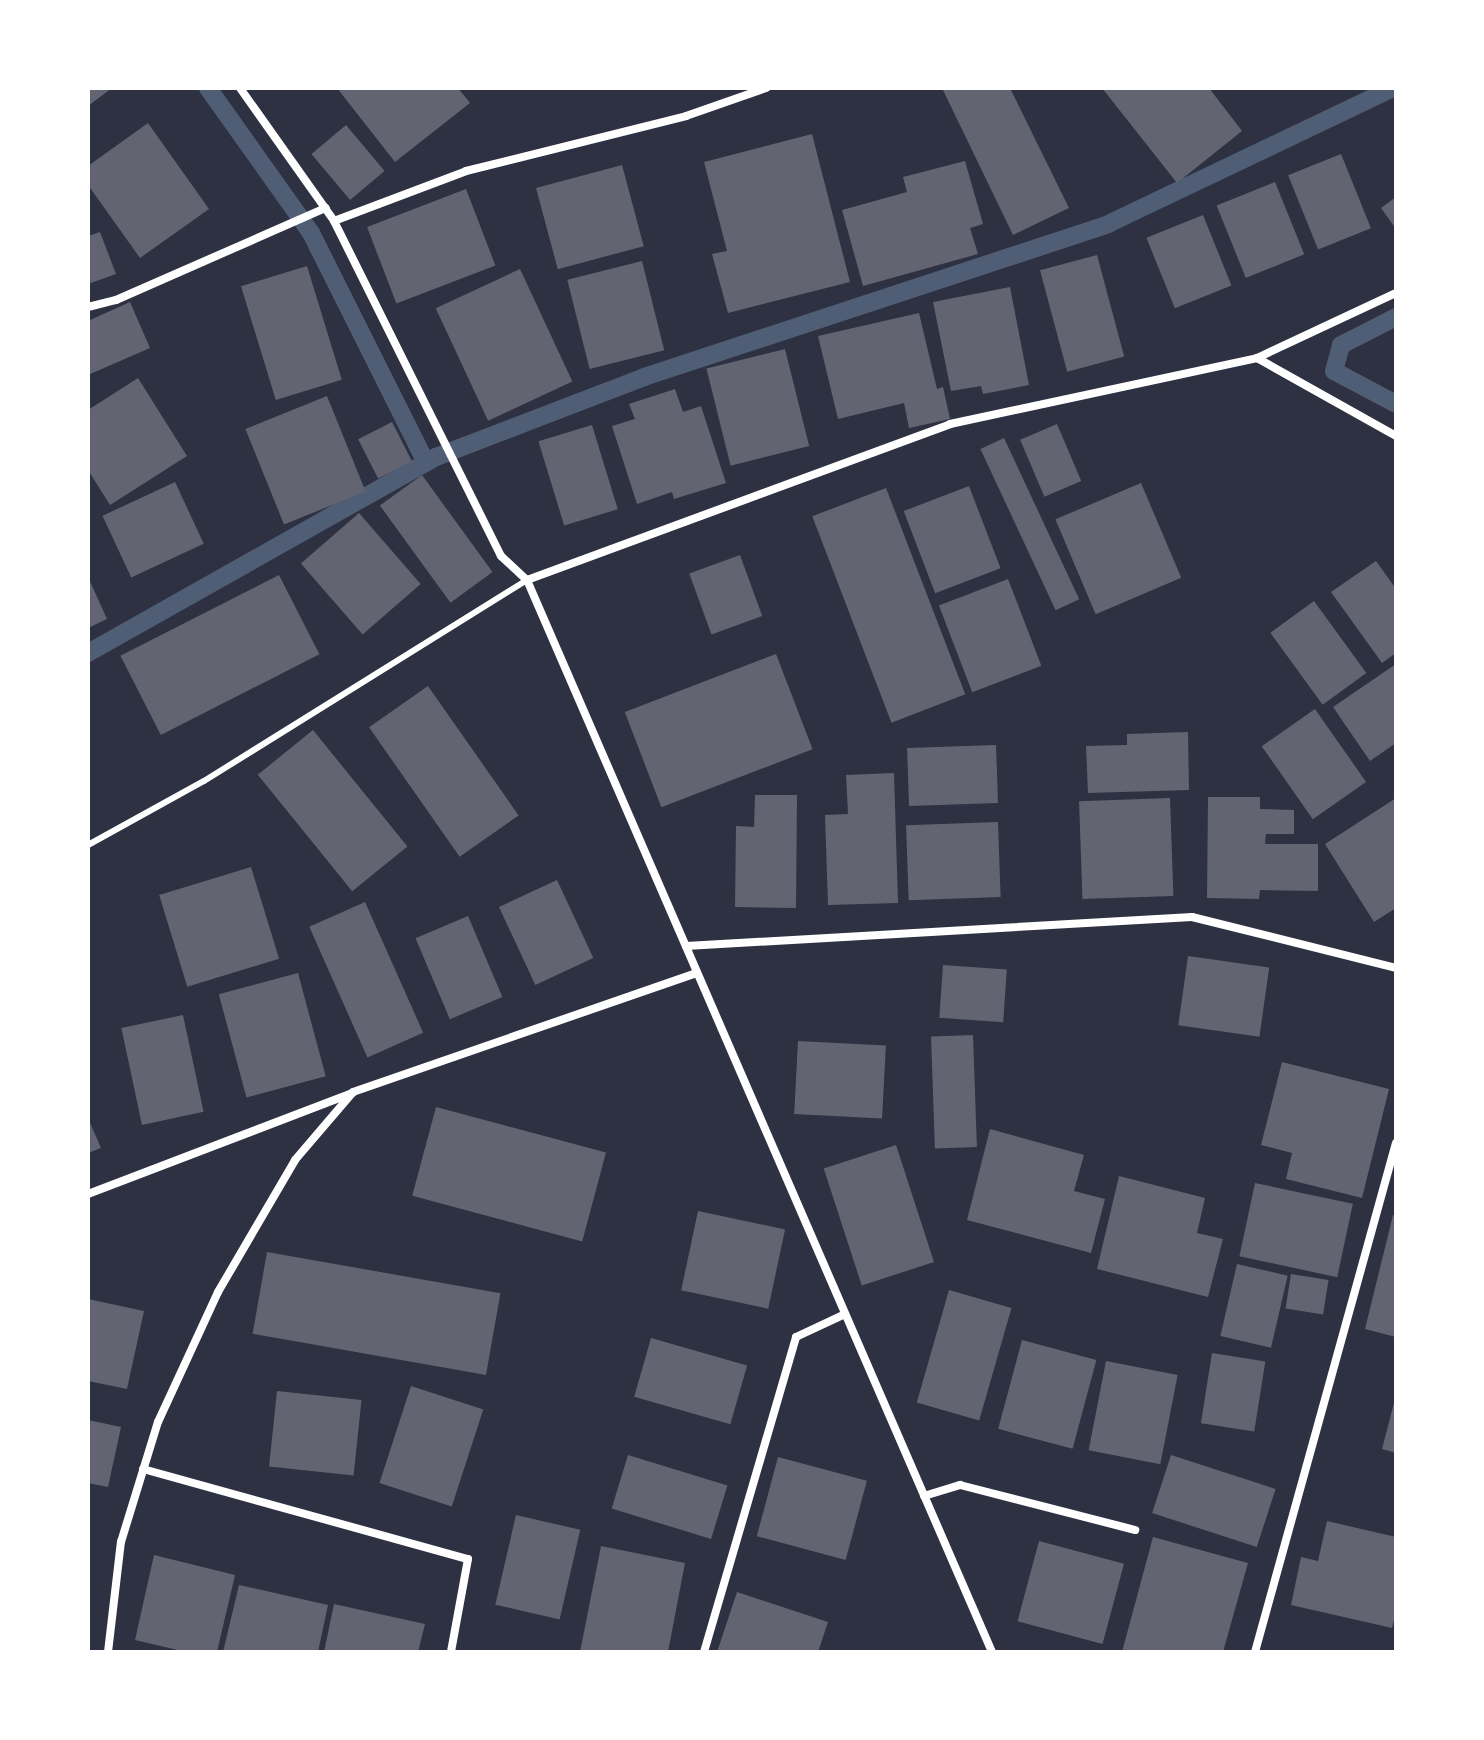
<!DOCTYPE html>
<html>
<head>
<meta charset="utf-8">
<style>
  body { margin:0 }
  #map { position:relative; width:1484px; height:1740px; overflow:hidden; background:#2d3142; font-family:"Asap Condensed",sans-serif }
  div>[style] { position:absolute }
  .stream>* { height:18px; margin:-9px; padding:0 9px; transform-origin:9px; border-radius:9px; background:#4f5d75 }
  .building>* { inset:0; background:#626471; transform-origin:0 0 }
  .service>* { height:6px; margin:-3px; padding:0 3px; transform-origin:3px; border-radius:3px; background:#fff }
  .minor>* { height:8px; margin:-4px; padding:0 4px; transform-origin:4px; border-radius:4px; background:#fff }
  span { translate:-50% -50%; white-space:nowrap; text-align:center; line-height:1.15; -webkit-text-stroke:7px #fff; paint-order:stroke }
  .frame { position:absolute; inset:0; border:90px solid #fff; pointer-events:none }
</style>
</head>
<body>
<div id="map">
  <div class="stream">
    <div style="left:208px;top:88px;width:178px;rotate:54.6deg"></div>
    <div style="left:311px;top:233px;width:257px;rotate:63.4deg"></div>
    <div style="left:1396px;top:317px;width:62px;rotate:153deg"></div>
    <div style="left:1341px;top:345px;width:27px;rotate:105deg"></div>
    <div style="left:1334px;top:371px;width:70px;rotate:28deg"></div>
    <div style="left:88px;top:653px;width:399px;rotate:-29.4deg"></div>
    <div style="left:436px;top:457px;width:223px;rotate:-21deg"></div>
    <div style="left:644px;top:377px;width:489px;rotate:-18.2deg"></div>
    <div style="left:1108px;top:224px;width:316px;rotate:-25.5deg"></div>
  </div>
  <div class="building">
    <div style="clip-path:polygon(88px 88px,112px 88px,88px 106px)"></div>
    <div style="clip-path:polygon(337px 88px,458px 88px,470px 103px,395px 162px)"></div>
    <div style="clip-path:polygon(942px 88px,1010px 88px,1069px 208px,1013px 235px)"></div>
    <div style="clip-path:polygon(1102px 88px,1209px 88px,1242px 131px,1177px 183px)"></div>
    <div style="clip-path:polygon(148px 123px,209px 209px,140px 258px,88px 185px,88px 166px)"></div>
    <div style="left:346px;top:125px;width:60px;height:45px;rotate:50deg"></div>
    <div style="clip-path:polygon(812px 134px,850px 282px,728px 313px,712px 254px,727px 251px,704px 162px)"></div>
    <div style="left:1341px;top:154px;width:80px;height:57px;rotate:68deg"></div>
    <div style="clip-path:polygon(965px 161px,983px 224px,970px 228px,978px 254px,863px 286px,842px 210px,907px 192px,903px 177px)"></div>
    <div style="left:622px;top:165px;width:84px;height:89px;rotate:75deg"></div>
    <div style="left:1275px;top:182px;width:78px;height:63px;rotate:68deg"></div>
    <div style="left:466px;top:189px;width:82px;height:106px;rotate:69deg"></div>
    <div style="clip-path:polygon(1396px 197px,1396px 229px,1381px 208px)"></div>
    <div style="left:1203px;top:215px;width:76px;height:61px;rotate:68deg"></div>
    <div style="clip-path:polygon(100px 232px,116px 274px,88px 284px,88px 236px)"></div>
    <div style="left:1097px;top:255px;width:105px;height:59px;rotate:75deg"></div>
    <div style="left:642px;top:261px;width:92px;height:77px;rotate:76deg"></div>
    <div style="left:307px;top:266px;width:119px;height:69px;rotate:73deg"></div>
    <div style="left:520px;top:269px;width:124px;height:93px;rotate:65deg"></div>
    <div style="clip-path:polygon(1010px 287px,1029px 385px,983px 394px,981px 386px,951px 391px,933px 302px)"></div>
    <div style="clip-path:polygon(130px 302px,150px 348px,88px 375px,88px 321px)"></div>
    <div style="clip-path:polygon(919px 313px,937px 389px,943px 387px,950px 419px,909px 428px,904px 403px,838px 419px,818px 336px)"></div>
    <div style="left:785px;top:349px;width:100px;height:81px;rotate:76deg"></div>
    <div style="clip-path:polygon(138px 378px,187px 456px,110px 505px,88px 470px,88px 410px)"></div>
    <div style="clip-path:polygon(675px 389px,683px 412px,701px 406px,726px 483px,674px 499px,672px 492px,637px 504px,612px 426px,635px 419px,629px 404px)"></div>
    <div style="left:327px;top:396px;width:103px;height:88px;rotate:68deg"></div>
    <div style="left:392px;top:422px;width:44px;height:38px;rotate:63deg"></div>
    <div style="left:1057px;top:424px;width:62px;height:40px;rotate:67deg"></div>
    <div style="left:592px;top:425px;width:88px;height:56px;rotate:73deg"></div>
    <div style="left:1004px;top:438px;width:178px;height:26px;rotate:65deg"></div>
    <div style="left:422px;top:475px;width:120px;height:52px;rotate:54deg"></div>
    <div style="left:175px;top:482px;width:68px;height:80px;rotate:65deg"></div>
    <div style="left:1141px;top:483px;width:103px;height:93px;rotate:67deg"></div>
    <div style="left:969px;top:486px;width:88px;height:70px;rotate:69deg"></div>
    <div style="left:886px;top:488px;width:221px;height:79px;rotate:69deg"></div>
    <div style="left:359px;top:513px;width:94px;height:77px;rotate:49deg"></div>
    <div style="left:740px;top:555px;width:65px;height:54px;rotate:70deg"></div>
    <div style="clip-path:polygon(1376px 561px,1396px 589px,1396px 653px,1382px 663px,1331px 592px)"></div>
    <div style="left:279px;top:575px;width:89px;height:178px;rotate:63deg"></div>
    <div style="clip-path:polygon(88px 577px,107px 619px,88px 628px)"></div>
    <div style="left:1008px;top:579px;width:93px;height:74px;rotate:69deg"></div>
    <div style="left:1314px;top:601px;width:89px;height:54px;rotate:54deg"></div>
    <div style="left:776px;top:654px;width:102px;height:162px;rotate:69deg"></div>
    <div style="clip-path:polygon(1396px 664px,1396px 743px,1370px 761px,1333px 707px)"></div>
    <div style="left:428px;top:686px;width:158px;height:72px;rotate:55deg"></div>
    <div style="left:1315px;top:709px;width:89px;height:65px;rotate:55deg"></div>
    <div style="left:313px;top:730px;width:150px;height:71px;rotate:51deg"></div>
    <div style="clip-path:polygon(1188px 732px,1189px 790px,1088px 793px,1086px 746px,1127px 745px,1127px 734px)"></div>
    <div style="left:996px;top:745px;width:58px;height:89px;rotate:88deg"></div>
    <div style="clip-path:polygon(894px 773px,898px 903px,828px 905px,825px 815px,848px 814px,846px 775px)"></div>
    <div style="clip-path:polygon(755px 795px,797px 795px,796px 908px,735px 907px,736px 826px,754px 827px)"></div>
    <div style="clip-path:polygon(1208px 797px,1260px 797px,1260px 809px,1294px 810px,1294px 834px,1266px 834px,1265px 844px,1318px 844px,1318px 891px,1260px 890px,1259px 899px,1207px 898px)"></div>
    <div style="left:1170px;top:798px;width:98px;height:91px;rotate:88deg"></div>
    <div style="clip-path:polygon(1396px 798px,1396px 908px,1374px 922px,1325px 844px)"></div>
    <div style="left:998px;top:822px;width:75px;height:92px;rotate:88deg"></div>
    <div style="left:251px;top:867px;width:96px;height:96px;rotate:73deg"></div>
    <div style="left:557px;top:880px;width:86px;height:64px;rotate:65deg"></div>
    <div style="left:365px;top:902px;width:143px;height:61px;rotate:66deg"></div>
    <div style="left:468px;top:916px;width:88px;height:57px;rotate:67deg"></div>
    <div style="left:1188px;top:956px;width:82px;height:70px;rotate:8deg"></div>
    <div style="left:943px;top:965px;width:64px;height:53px;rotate:4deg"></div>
    <div style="left:298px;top:973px;width:107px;height:82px;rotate:75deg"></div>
    <div style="left:183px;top:1015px;width:99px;height:63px;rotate:78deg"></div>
    <div style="left:973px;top:1035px;width:112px;height:42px;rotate:88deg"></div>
    <div style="left:798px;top:1041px;width:88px;height:73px;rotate:3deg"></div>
    <div style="clip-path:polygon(1282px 1062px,1389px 1089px,1362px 1198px,1286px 1179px,1292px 1153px,1261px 1145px)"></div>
    <div style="left:436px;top:1107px;width:176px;height:92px;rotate:15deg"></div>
    <div style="clip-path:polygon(88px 1118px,101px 1148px,88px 1153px)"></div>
    <div style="clip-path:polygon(990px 1129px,1084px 1155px,1074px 1191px,1105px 1199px,1091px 1253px,967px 1220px)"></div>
    <div style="left:896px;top:1145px;width:123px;height:76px;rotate:72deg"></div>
    <div style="clip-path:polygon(1119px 1176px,1205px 1198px,1197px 1233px,1223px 1239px,1208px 1297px,1097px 1269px)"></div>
    <div style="left:1255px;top:1183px;width:100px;height:75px;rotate:12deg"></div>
    <div style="left:698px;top:1211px;width:89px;height:81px;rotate:12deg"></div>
    <div style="clip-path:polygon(1393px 1215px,1396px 1215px,1396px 1337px,1365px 1329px)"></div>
    <div style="left:267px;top:1252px;width:237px;height:83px;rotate:10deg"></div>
    <div style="left:1237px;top:1264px;width:52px;height:74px;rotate:13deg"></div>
    <div style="left:1291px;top:1274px;width:38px;height:35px;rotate:9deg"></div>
    <div style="left:949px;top:1290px;width:65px;height:117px;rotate:16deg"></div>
    <div style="clip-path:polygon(88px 1299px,144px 1311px,127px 1389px,88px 1381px)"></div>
    <div style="left:651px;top:1338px;width:100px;height:61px;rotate:16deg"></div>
    <div style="left:1022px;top:1340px;width:77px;height:92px;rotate:15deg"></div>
    <div style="left:1212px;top:1353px;width:54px;height:71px;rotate:9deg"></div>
    <div style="left:1106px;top:1361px;width:73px;height:91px;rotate:11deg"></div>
    <div style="left:411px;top:1386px;width:76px;height:102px;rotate:18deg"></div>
    <div style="left:277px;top:1391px;width:85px;height:76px;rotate:6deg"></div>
    <div style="clip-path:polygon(1396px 1395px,1396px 1453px,1382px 1449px)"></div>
    <div style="clip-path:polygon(88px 1420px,121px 1427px,108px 1487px,88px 1483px)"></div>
    <div style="left:628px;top:1455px;width:104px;height:56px;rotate:17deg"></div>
    <div style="left:1171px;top:1455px;width:110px;height:61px;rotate:18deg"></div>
    <div style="left:778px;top:1457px;width:92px;height:82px;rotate:15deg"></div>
    <div style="left:516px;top:1515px;width:66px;height:92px;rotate:13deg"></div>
    <div style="clip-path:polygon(1327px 1521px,1396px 1537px,1396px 1612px,1392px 1628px,1291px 1605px,1301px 1557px,1318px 1561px)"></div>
    <div style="clip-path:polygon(1153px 1537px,1248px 1563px,1223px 1652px,1122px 1652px)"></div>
    <div style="left:1039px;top:1541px;width:88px;height:83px;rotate:15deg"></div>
    <div style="clip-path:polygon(601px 1546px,685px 1563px,668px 1652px,580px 1652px)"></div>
    <div style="clip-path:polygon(154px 1555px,235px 1575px,217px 1652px,186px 1652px,135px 1640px)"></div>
    <div style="clip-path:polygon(239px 1585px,328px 1605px,318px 1652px,223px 1652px)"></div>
    <div style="clip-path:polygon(737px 1592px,828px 1622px,818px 1652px,717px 1652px)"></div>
    <div style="clip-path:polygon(334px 1604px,425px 1624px,418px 1652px,324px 1652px)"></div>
  </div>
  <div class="service">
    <div style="left:88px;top:845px;width:132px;rotate:-28.9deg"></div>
    <div style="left:204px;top:781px;width:380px;rotate:-31.9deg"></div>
  </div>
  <div class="minor">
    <div style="left:240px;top:88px;width:163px;rotate:54.7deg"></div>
    <div style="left:334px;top:221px;width:374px;rotate:63.5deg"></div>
    <div style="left:501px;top:556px;width:35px;rotate:43deg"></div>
    <div style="left:527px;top:580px;width:1169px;rotate:66.55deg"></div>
    <div style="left:334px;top:221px;width:141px;rotate:-20.7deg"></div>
    <div style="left:466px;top:171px;width:227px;rotate:-14deg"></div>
    <div style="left:686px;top:116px;width:85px;rotate:-19.3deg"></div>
    <div style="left:88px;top:307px;width:29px;rotate:-14deg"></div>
    <div style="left:116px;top:300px;width:229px;rotate:-23.7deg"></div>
    <div style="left:1257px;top:358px;width:159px;rotate:29.3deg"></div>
    <div style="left:527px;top:580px;width:451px;rotate:-20.2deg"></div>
    <div style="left:950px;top:424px;width:314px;rotate:-12.1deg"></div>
    <div style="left:1257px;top:358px;width:153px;rotate:-25.1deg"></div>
    <div style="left:686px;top:946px;width:507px;rotate:-3.28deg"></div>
    <div style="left:1192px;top:917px;width:210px;rotate:14deg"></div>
    <div style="left:88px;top:1194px;width:283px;rotate:-20.9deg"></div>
    <div style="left:143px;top:1469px;width:337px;rotate:15.5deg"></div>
    <div style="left:468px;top:1559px;width:95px;rotate:100.4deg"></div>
    <div style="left:924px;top:1496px;width:38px;rotate:-17deg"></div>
    <div style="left:960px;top:1485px;width:181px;rotate:14.4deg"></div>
    <div style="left:108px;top:1652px;width:111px;rotate:-83.3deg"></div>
    <div style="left:121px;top:1542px;width:126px;rotate:-72.9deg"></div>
    <div style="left:158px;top:1422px;width:143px;rotate:-65.2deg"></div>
    <div style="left:218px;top:1292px;width:153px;rotate:-59.7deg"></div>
    <div style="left:295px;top:1160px;width:89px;rotate:-49.5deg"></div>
    <div style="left:353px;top:1092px;width:364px;rotate:-19.1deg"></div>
    <div style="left:704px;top:1652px;width:328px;rotate:-73.7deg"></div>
    <div style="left:796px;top:1337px;width:54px;rotate:-25.1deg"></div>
    <div style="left:1255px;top:1652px;width:528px;rotate:-74.52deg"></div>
  </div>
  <div class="frame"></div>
</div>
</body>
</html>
